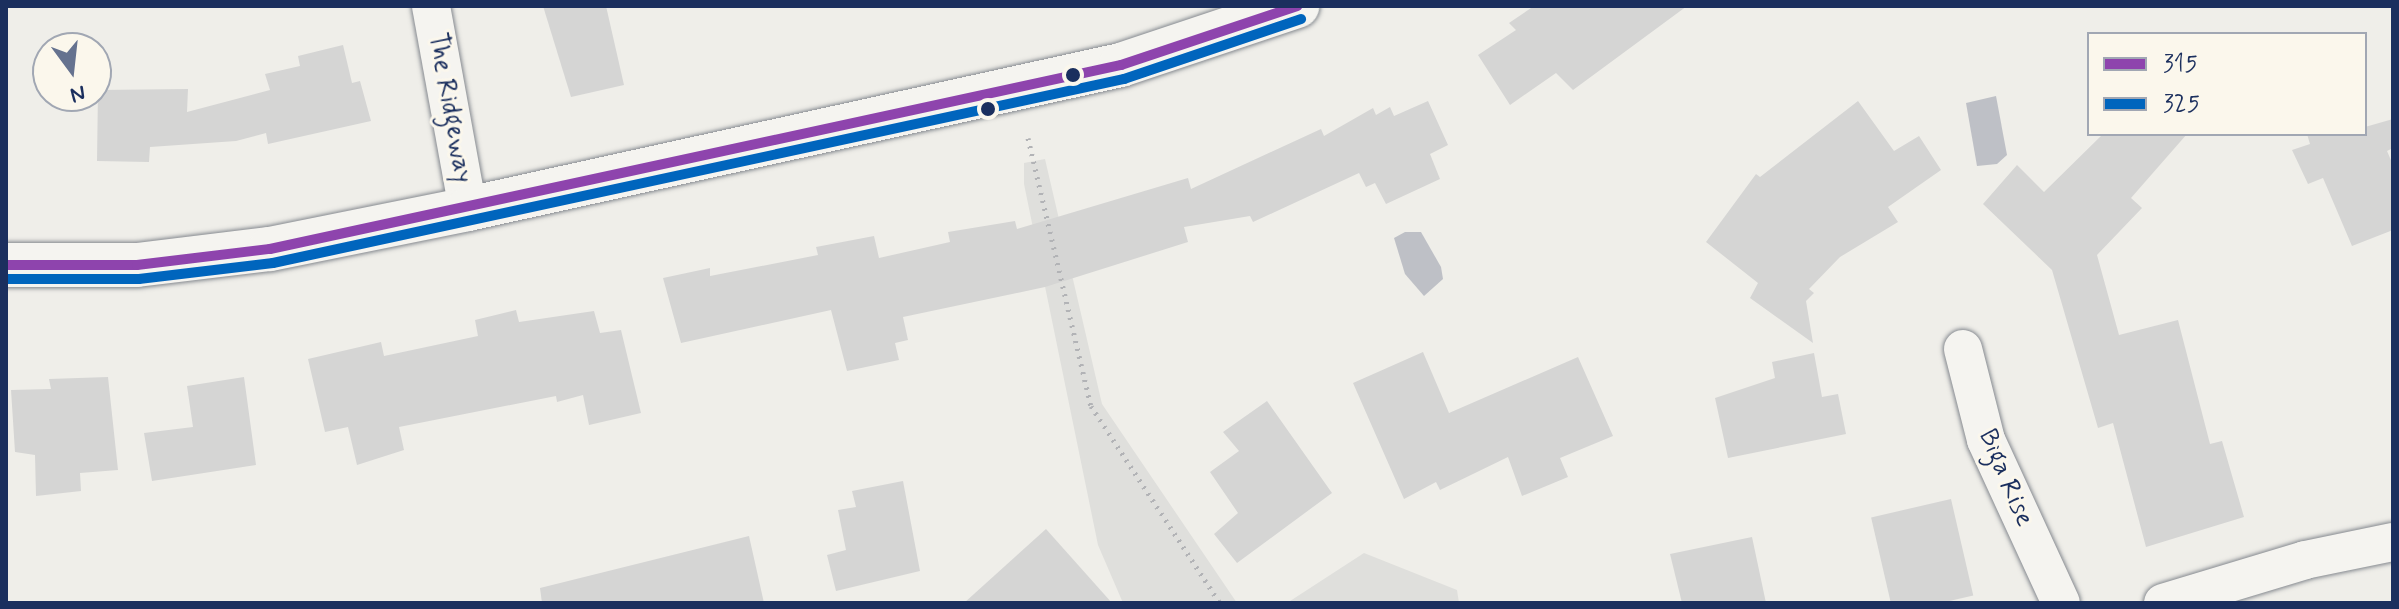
<!DOCTYPE html>
<html>
<head>
<meta charset="utf-8">
<style>
  body { margin:0 }
  #map { position:relative; width:2399px; height:609px; overflow:hidden; background:#efeee9; font-family:Mynerve,sans-serif }
  div>[style] { position:absolute }
  .green>* { inset:0; background:#dfdfdc }
  .water>* { inset:0; background:#bec0c6 }
  .building>* { inset:0; background:#d5d5d4; transform-origin:0 0 }
  .path>* { height:5px; margin-top:-2.5px; transform-origin:0; background:repeating-linear-gradient(90deg,#b2b3b6 0 2px,transparent 0 8px) }
  .roads { filter:drop-shadow(0 0 2px #868a90) drop-shadow(0 0 2px #868a90) }
  .minor>* { height:38px; margin:-19px; padding:0 19px; transform-origin:19px; border-radius:19px; background:#f5f4f0 }
  .tertiary>* { height:44px; margin:-22px; padding:0 22px; transform-origin:22px; border-radius:22px; background:#f5f4f0 }
  .bus-1>* { height:10px; margin:-5px; padding:0 5px; transform-origin:5px; border-radius:5px; background:#8e44ad }
  .bus-2>* { height:10px; margin:-5px; padding:0 5px; transform-origin:5px; border-radius:5px; background:#0065bd }
  .dots>* { width:22px; height:22px; translate:-50% -50%; box-sizing:border-box; border:4px solid #fbf7ec; border-radius:50% }
  span { translate:-50% -50%; white-space:nowrap; text-align:center; line-height:1.15; -webkit-text-stroke:6px #fbf7ec; paint-order:stroke }
  .street-label { font-size:26px; color:#1b2f5e }
  .frame { position:absolute; inset:0; border:8px solid #1b2f5e; pointer-events:none }
  .legend { position:absolute; left:2087px; top:32px; width:280px; height:104px; box-sizing:border-box; background:#fbf7ec; border:2px solid #a1a7b3; margin:0; padding:10px 14px; list-style:none; font-size:24px; color:#1b2f5e }
  .legend li { display:flex; align-items:center; gap:16px; height:40px }
  .legend b { width:40px; border:2px solid #a1a7b3 }
  .north { position:absolute; left:32px; top:32px; width:80px; height:80px; box-sizing:border-box; background:#fbf7ec; border:2px solid #a1a7b3; border-radius:50%; rotate:165deg; font-size:22px; font-weight:700; line-height:32px; text-align:center; color:#1b2f5e }
  .north::after { content:''; display:block; margin:auto; width:28px; height:36px; background:#65728f; clip-path:polygon(50% 0,100% 100%,50% 72%,0 100%) }
</style>
</head>
<body>
<div id="map">
  <div class="green">
    <div style="clip-path:polygon(1045px 159px,1102px 404px,1237px 603px,1123px 603px,1098px 545px,1024px 184px,1024px 163px)"></div>
    <div style="clip-path:polygon(1364px 553px,1457px 590px,1459px 603px,1287px 603px)"></div>
  </div>
  <div class="water">
    <div style="clip-path:polygon(1996px 96px,2007px 155px,1997px 164px,1977px 166px,1966px 103px)"></div>
    <div style="clip-path:polygon(1405px 232px,1421px 232px,1441px 267px,1443px 279px,1424px 296px,1405px 274px,1394px 238px)"></div>
  </div>
  <div class="building">
    <div style="clip-path:polygon(543px 6px,606px 6px,624px 85px,571px 97px)"></div>
    <div style="clip-path:polygon(1534px 6px,1687px 6px,1573px 90px,1556px 73px,1510px 105px,1478px 55px,1516px 30px,1509px 23px)"></div>
    <div style="clip-path:polygon(343px 45px,352px 83px,360px 81px,371px 121px,268px 144px,266px 133px,236px 141px,150px 147px,149px 162px,97px 161px,98px 90px,188px 89px,187px 112px,270px 90px,265px 74px,300px 66px,298px 56px)"></div>
    <div style="clip-path:polygon(1428px 101px,1448px 145px,1430px 154px,1440px 179px,1386px 204px,1375px 183px,1366px 187px,1359px 173px,1253px 222px,1250px 216px,1184px 227px,1188px 242px,1045px 287px,903px 317px,908px 340px,895px 343px,899px 360px,847px 371px,831px 310px,681px 343px,663px 278px,710px 268px,710px 276px,818px 255px,816px 247px,874px 236px,879px 258px,950px 242px,948px 232px,1015px 221px,1017px 229px,1188px 178px,1191px 189px,1321px 129px,1324px 136px,1373px 108px,1376px 115px,1390px 107px,1394px 116px)"></div>
    <div style="clip-path:polygon(1858px 101px,1894px 151px,1919px 136px,1941px 170px,1888px 207px,1898px 222px,1840px 257px,1809px 289px,1814px 293px,1806px 301px,1813px 343px,1750px 298px,1758px 283px,1706px 242px,1756px 174px,1760px 177px)"></div>
    <div style="clip-path:polygon(2393px 119px,2393px 148px,2387px 151px,2393px 165px,2393px 230px,2352px 246px,2323px 178px,2308px 184px,2292px 150px,2310px 144px,2307px 134px,2365px 134px,2365px 127px)"></div>
    <div style="clip-path:polygon(2103px 134px,2187px 134px,2131px 198px,2142px 208px,2097px 255px,2119px 335px,2178px 320px,2210px 444px,2222px 441px,2244px 517px,2146px 547px,2113px 423px,2098px 428px,2052px 270px,1983px 204px,2017px 165px,2044px 192px)"></div>
    <div style="clip-path:polygon(516px 310px,519px 322px,594px 311px,600px 333px,621px 330px,641px 413px,589px 425px,583px 395px,557px 402px,556px 396px,399px 427px,404px 450px,357px 465px,348px 427px,325px 432px,308px 359px,381px 342px,384px 356px,478px 336px,475px 320px)"></div>
    <div style="clip-path:polygon(1423px 352px,1449px 413px,1578px 357px,1613px 436px,1560px 458px,1568px 477px,1522px 496px,1508px 457px,1440px 490px,1436px 482px,1404px 499px,1353px 383px)"></div>
    <div style="clip-path:polygon(1814px 353px,1822px 397px,1838px 394px,1846px 434px,1728px 458px,1715px 398px,1775px 378px,1772px 362px)"></div>
    <div style="clip-path:polygon(108px 377px,118px 470px,80px 473px,81px 491px,36px 496px,35px 455px,15px 452px,11px 390px,51px 389px,49px 379px)"></div>
    <div style="clip-path:polygon(244px 377px,256px 465px,152px 481px,144px 433px,193px 427px,187px 386px)"></div>
    <div style="clip-path:polygon(1267px 401px,1332px 493px,1237px 563px,1214px 534px,1238px 513px,1210px 472px,1239px 451px,1223px 432px)"></div>
    <div style="clip-path:polygon(903px 481px,920px 571px,836px 591px,827px 555px,846px 550px,838px 510px,856px 507px,852px 491px)"></div>
    <div style="left:1951px;top:499px;width:99px;height:82px;rotate:77deg"></div>
    <div style="clip-path:polygon(1046px 529px,1112px 603px,964px 603px)"></div>
    <div style="clip-path:polygon(749px 536px,764px 603px,542px 603px,540px 588px)"></div>
    <div style="clip-path:polygon(1752px 537px,1766px 603px,1682px 603px,1670px 554px)"></div>
  </div>
  <div class="path">
    <div style="left:1028px;top:138px;width:275px;rotate:76.8deg"></div>
    <div style="left:1091px;top:406px;width:235px;rotate:56.8deg"></div>
  </div>
  <div class="roads">
    <div class="minor">
      <div style="left:431px;top:6px;width:206px;rotate:79.7deg"></div>
      <div style="left:1963px;top:349px;width:94px;rotate:75.8deg"></div>
      <div style="left:1986px;top:440px;width:179px;rotate:65.3deg"></div>
      <div style="left:2163px;top:603px;width:148px;rotate:-16.8deg"></div>
      <div style="left:2305px;top:560px;width:90px;rotate:-11.6deg"></div>
    </div>
    <div class="tertiary">
      <div style="left:6px;top:265px;width:131px"></div>
      <div style="left:137px;top:265px;width:134px;rotate:-6.9deg"></div>
      <div style="left:270px;top:249px;width:202px;rotate:-11.4deg"></div>
      <div style="left:468px;top:209px;width:669px;rotate:-12.44deg"></div>
      <div style="left:1121px;top:65px;width:186px;rotate:-18.5deg"></div>
    </div>
  </div>
  <div class="bus-1">
    <div style="left:6px;top:265px;width:131px"></div>
    <div style="left:137px;top:265px;width:134px;rotate:-6.9deg"></div>
    <div style="left:270px;top:249px;width:871px;rotate:-12.2deg"></div>
    <div style="left:1121px;top:65px;width:186px;rotate:-18.5deg"></div>
  </div>
  <div class="bus-2">
    <div style="left:6px;top:279px;width:133px"></div>
    <div style="left:139px;top:279px;width:135px;rotate:-6.8deg"></div>
    <div style="left:273px;top:263px;width:871px;rotate:-12.2deg"></div>
    <div style="left:1124px;top:79px;width:187px;rotate:-18.7deg"></div>
  </div>
  <div class="dots">
    <div style="left:1073px;top:75px;background:#1b2f5e"></div>
    <div style="left:988px;top:109px;background:#1b2f5e"></div>
  </div>
  <div class="street-label">
    <span style="left:449px;top:108px;rotate:80deg">The Ridgeway</span>
    <span style="left:2005px;top:478px;rotate:67deg">Biga Rise</span>
  </div>
  <div class="frame"></div>
  <ul class="legend">
  <li><b style="height:10px;background:#8e44ad"></b>315</li>
  <li><b style="height:10px;background:#0065bd"></b>325</li>
  </ul>
  <div class="north">N</div>
</div>
</body>
</html>
